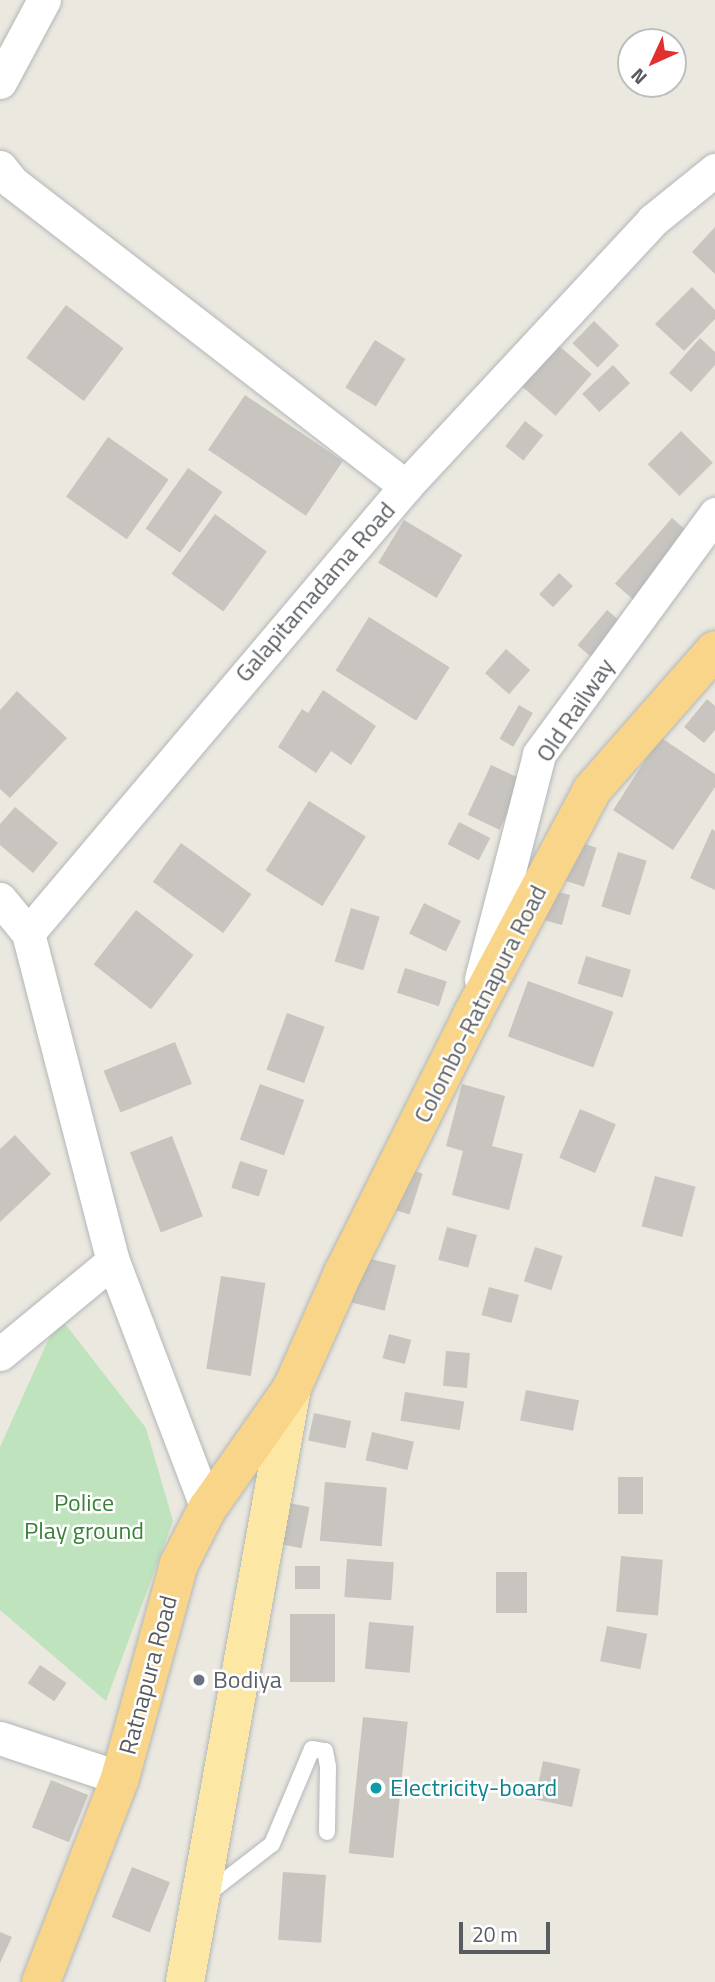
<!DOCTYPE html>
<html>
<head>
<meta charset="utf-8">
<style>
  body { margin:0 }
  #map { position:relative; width:715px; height:1982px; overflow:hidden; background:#ebe8df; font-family:"Titillium Web",sans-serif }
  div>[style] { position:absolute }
  .green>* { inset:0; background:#bfe3bc }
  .building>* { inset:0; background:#c8c4bf; transform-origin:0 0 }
  .roads { filter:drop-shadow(0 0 2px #b2b6ba) drop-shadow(0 0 2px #b2b6ba) }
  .lane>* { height:16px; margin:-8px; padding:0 8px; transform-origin:8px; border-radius:8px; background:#fff }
  .street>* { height:33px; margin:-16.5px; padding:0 16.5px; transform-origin:16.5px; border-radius:16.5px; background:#fff }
  .primary>* { height:38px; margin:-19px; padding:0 19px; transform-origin:19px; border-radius:19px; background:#fce8a4 }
  .highway>* { height:38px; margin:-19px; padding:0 19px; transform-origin:19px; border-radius:19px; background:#f9d589 }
  .dots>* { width:19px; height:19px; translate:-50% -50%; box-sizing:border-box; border:4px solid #fff; border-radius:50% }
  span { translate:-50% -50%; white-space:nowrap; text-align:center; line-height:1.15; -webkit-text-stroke:5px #fff; paint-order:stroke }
  .street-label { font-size:24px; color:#585c60 }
  .park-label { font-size:24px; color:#388137 }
  .worship-label { font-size:24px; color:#5b616d }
  .left { translate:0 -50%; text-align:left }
  .culture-label { font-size:24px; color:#0d838f }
  .north { position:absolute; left:617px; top:28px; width:70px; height:70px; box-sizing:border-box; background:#fff; border:2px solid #bcbebf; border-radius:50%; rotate:225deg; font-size:19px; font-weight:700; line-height:28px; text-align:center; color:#585c60 }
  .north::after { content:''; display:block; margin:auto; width:24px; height:32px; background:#e2302e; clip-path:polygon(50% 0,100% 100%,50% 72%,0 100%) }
  .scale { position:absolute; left:459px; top:1922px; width:91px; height:32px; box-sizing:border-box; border:4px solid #585c60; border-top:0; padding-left:9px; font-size:21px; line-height:24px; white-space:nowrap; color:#585c60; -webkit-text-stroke:5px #fff; paint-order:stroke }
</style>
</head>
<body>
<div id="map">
  <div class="green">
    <div style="clip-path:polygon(59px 1316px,146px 1428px,173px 1521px,106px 1701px,0 1610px,0 1447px)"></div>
  </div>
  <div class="building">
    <div style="clip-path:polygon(715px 227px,715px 274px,692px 252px)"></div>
    <div style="clip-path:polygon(692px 287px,715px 310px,715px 319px,684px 351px,655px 324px)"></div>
    <div style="left:66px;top:305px;width:72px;height:66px;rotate:37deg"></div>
    <div style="left:594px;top:321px;width:35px;height:31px;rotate:44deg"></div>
    <div style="clip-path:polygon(700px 338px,715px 352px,715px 365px,691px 392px,669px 373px)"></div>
    <div style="left:375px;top:340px;width:36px;height:56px;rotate:32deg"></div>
    <div style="left:557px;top:344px;width:46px;height:55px;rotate:41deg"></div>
    <div style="left:613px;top:365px;width:25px;height:42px;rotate:47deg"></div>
    <div style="left:245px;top:395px;width:118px;height:66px;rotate:34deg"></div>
    <div style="left:525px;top:421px;width:23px;height:32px;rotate:38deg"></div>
    <div style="left:681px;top:431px;width:45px;height:47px;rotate:45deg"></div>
    <div style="left:108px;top:437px;width:74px;height:73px;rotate:35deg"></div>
    <div style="left:188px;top:468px;width:42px;height:74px;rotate:35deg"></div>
    <div style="left:215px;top:514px;width:64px;height:74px;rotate:36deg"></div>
    <div style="left:672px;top:518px;width:30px;height:87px;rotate:41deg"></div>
    <div style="left:404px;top:520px;width:68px;height:50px;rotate:31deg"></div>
    <div style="left:559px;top:573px;width:19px;height:29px;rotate:43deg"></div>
    <div style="left:607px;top:610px;width:23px;height:46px;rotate:40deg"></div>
    <div style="left:369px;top:617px;width:95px;height:63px;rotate:32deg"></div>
    <div style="left:506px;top:649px;width:32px;height:32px;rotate:41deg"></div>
    <div style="clip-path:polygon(323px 690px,376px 726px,351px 765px,331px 751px,316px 773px,278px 747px,302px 709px,308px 713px)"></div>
    <div style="clip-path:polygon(17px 691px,67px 738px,10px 798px,0 789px,0 710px)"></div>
    <div style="clip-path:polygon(707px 699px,715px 706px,715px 730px,704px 743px,684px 727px)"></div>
    <div style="left:519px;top:705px;width:16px;height:39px;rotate:30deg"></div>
    <div style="clip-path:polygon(660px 737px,715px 774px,715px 787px,673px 850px,613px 810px)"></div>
    <div style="left:491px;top:765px;width:35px;height:55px;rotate:25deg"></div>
    <div style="left:309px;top:801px;width:67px;height:82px;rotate:32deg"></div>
    <div style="clip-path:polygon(15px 807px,58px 843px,33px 873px,0 845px,0 824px)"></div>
    <div style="left:459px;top:822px;width:35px;height:25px;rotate:27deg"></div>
    <div style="clip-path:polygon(712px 829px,715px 831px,715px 890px,690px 878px)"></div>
    <div style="left:570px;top:839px;width:28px;height:41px;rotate:18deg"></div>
    <div style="left:181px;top:843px;width:87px;height:48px;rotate:36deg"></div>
    <div style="left:618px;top:852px;width:30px;height:57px;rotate:17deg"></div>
    <div style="left:544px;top:888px;width:27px;height:31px;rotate:15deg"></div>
    <div style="left:424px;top:903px;width:41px;height:34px;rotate:26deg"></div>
    <div style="left:351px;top:908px;width:30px;height:56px;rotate:17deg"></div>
    <div style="left:136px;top:910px;width:73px;height:69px;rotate:38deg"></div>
    <div style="left:586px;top:956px;width:47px;height:29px;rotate:17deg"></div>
    <div style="left:405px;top:968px;width:44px;height:26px;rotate:18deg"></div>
    <div style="left:528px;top:981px;width:91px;height:59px;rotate:20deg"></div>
    <div style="left:287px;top:1013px;width:40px;height:60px;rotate:20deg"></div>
    <div style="left:175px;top:1042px;width:45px;height:77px;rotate:68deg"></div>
    <div style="left:260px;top:1084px;width:47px;height:59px;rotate:20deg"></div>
    <div style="clip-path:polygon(462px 1084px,505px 1096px,492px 1146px,523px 1154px,509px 1210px,452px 1195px,463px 1151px,446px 1146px)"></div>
    <div style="left:580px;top:1109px;width:39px;height:53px;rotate:23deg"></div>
    <div style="clip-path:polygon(15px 1135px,51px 1174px,0 1222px,0 1149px)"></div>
    <div style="left:172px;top:1136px;width:86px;height:45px;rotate:69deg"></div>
    <div style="left:240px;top:1161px;width:29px;height:28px;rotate:18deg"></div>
    <div style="left:399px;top:1166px;width:25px;height:43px;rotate:18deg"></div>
    <div style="left:655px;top:1176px;width:42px;height:52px;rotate:15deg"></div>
    <div style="left:447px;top:1227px;width:31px;height:34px;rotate:15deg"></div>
    <div style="left:535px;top:1247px;width:29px;height:36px;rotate:18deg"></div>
    <div style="left:363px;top:1257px;width:34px;height:47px;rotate:14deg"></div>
    <div style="left:221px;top:1276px;width:45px;height:94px;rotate:9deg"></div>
    <div style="left:489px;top:1287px;width:31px;height:29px;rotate:15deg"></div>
    <div style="left:389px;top:1334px;width:23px;height:25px;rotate:15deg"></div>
    <div style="left:446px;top:1351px;width:24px;height:35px;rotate:5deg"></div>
    <div style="left:526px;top:1390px;width:54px;height:31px;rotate:11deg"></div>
    <div style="left:405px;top:1392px;width:60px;height:29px;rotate:9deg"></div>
    <div style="left:314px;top:1413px;width:38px;height:28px;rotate:12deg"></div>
    <div style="left:372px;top:1432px;width:43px;height:29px;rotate:13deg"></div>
    <div style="left:618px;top:1477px;width:25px;height:37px"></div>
    <div style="left:325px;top:1482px;width:62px;height:59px;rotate:5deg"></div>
    <div style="left:289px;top:1503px;width:21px;height:42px;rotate:11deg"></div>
    <div style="left:621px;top:1556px;width:42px;height:56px;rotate:5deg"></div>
    <div style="left:347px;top:1559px;width:47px;height:38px;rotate:4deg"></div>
    <div style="left:295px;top:1566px;width:25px;height:23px"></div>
    <div style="left:496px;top:1572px;width:31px;height:41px"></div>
    <div style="left:290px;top:1614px;width:45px;height:68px"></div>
    <div style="left:369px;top:1622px;width:45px;height:47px;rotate:5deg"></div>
    <div style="left:607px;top:1626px;width:41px;height:36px;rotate:11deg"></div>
    <div style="left:40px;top:1665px;width:32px;height:22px;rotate:34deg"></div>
    <div style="left:363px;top:1717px;width:45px;height:137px;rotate:6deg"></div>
    <div style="left:543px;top:1761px;width:38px;height:39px;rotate:12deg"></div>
    <div style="left:51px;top:1780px;width:40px;height:51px;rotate:22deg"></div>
    <div style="left:132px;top:1867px;width:41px;height:54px;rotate:22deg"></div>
    <div style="left:283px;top:1872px;width:43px;height:68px;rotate:4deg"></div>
    <div style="clip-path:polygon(0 1932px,12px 1937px,0 1963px)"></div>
  </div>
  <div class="roads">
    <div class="lane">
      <div style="left:206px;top:1895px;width:83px;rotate:-37.7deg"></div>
      <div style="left:272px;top:1844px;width:103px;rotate:-67.2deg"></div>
      <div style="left:312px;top:1749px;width:13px;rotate:9deg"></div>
      <div style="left:325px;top:1751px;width:16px;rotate:79deg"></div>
      <div style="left:328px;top:1767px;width:65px;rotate:90.9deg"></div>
    </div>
    <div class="street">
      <div style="left:0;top:82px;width:93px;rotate:-61.8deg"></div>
      <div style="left:0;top:167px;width:19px;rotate:51deg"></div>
      <div style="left:12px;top:182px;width:498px;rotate:37.7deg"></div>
      <div style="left:406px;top:486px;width:585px;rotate:130.22deg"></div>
      <div style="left:406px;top:486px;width:363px;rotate:-47.1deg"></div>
      <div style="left:653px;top:220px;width:80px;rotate:-38.9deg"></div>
      <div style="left:0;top:899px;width:44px;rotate:50.5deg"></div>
      <div style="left:28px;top:933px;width:339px;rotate:75.5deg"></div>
      <div style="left:113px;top:1261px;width:265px;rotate:69.2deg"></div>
      <div style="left:481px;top:979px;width:232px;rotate:-75.5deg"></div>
      <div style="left:539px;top:754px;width:298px;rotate:-53.7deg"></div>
      <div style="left:0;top:1354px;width:146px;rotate:-39.5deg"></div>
      <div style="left:0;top:1738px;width:126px;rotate:18.4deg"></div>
    </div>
    <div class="primary">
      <div style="left:185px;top:1982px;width:604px;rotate:-79.79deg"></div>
    </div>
    <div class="highway">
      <div style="left:41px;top:1982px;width:219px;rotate:-68.8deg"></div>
      <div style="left:120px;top:1778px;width:222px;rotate:-74.6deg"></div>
      <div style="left:179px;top:1564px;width:62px;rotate:-63deg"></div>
      <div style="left:207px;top:1509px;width:148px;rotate:-54.9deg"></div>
      <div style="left:292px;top:1388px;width:126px;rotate:-66.1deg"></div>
      <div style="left:343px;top:1273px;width:288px;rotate:-63.4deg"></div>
      <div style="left:472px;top:1015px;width:255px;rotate:-61.9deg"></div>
      <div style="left:592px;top:790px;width:186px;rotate:-48.7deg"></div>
    </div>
  </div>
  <div class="dots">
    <div style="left:199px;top:1680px;background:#6b7280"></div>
    <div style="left:376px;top:1788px;background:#0f9aa8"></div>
  </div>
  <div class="street-label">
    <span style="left:315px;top:592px;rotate:-49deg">Galapitamadama Road</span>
    <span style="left:575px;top:710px;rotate:-56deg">Old Railway</span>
    <span style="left:480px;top:1004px;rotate:-63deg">Colombo-Ratnapura Road</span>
    <span style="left:148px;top:1675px;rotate:-75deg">Ratnapura Road</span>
  </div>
  <div class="park-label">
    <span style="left:84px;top:1517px">Police<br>Play ground</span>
  </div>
  <div class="worship-label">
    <span class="left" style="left:213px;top:1680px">Bodiya</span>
  </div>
  <div class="culture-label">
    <span class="left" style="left:390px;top:1788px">Electricity-board</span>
  </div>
  <div class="north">N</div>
  <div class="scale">20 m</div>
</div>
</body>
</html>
